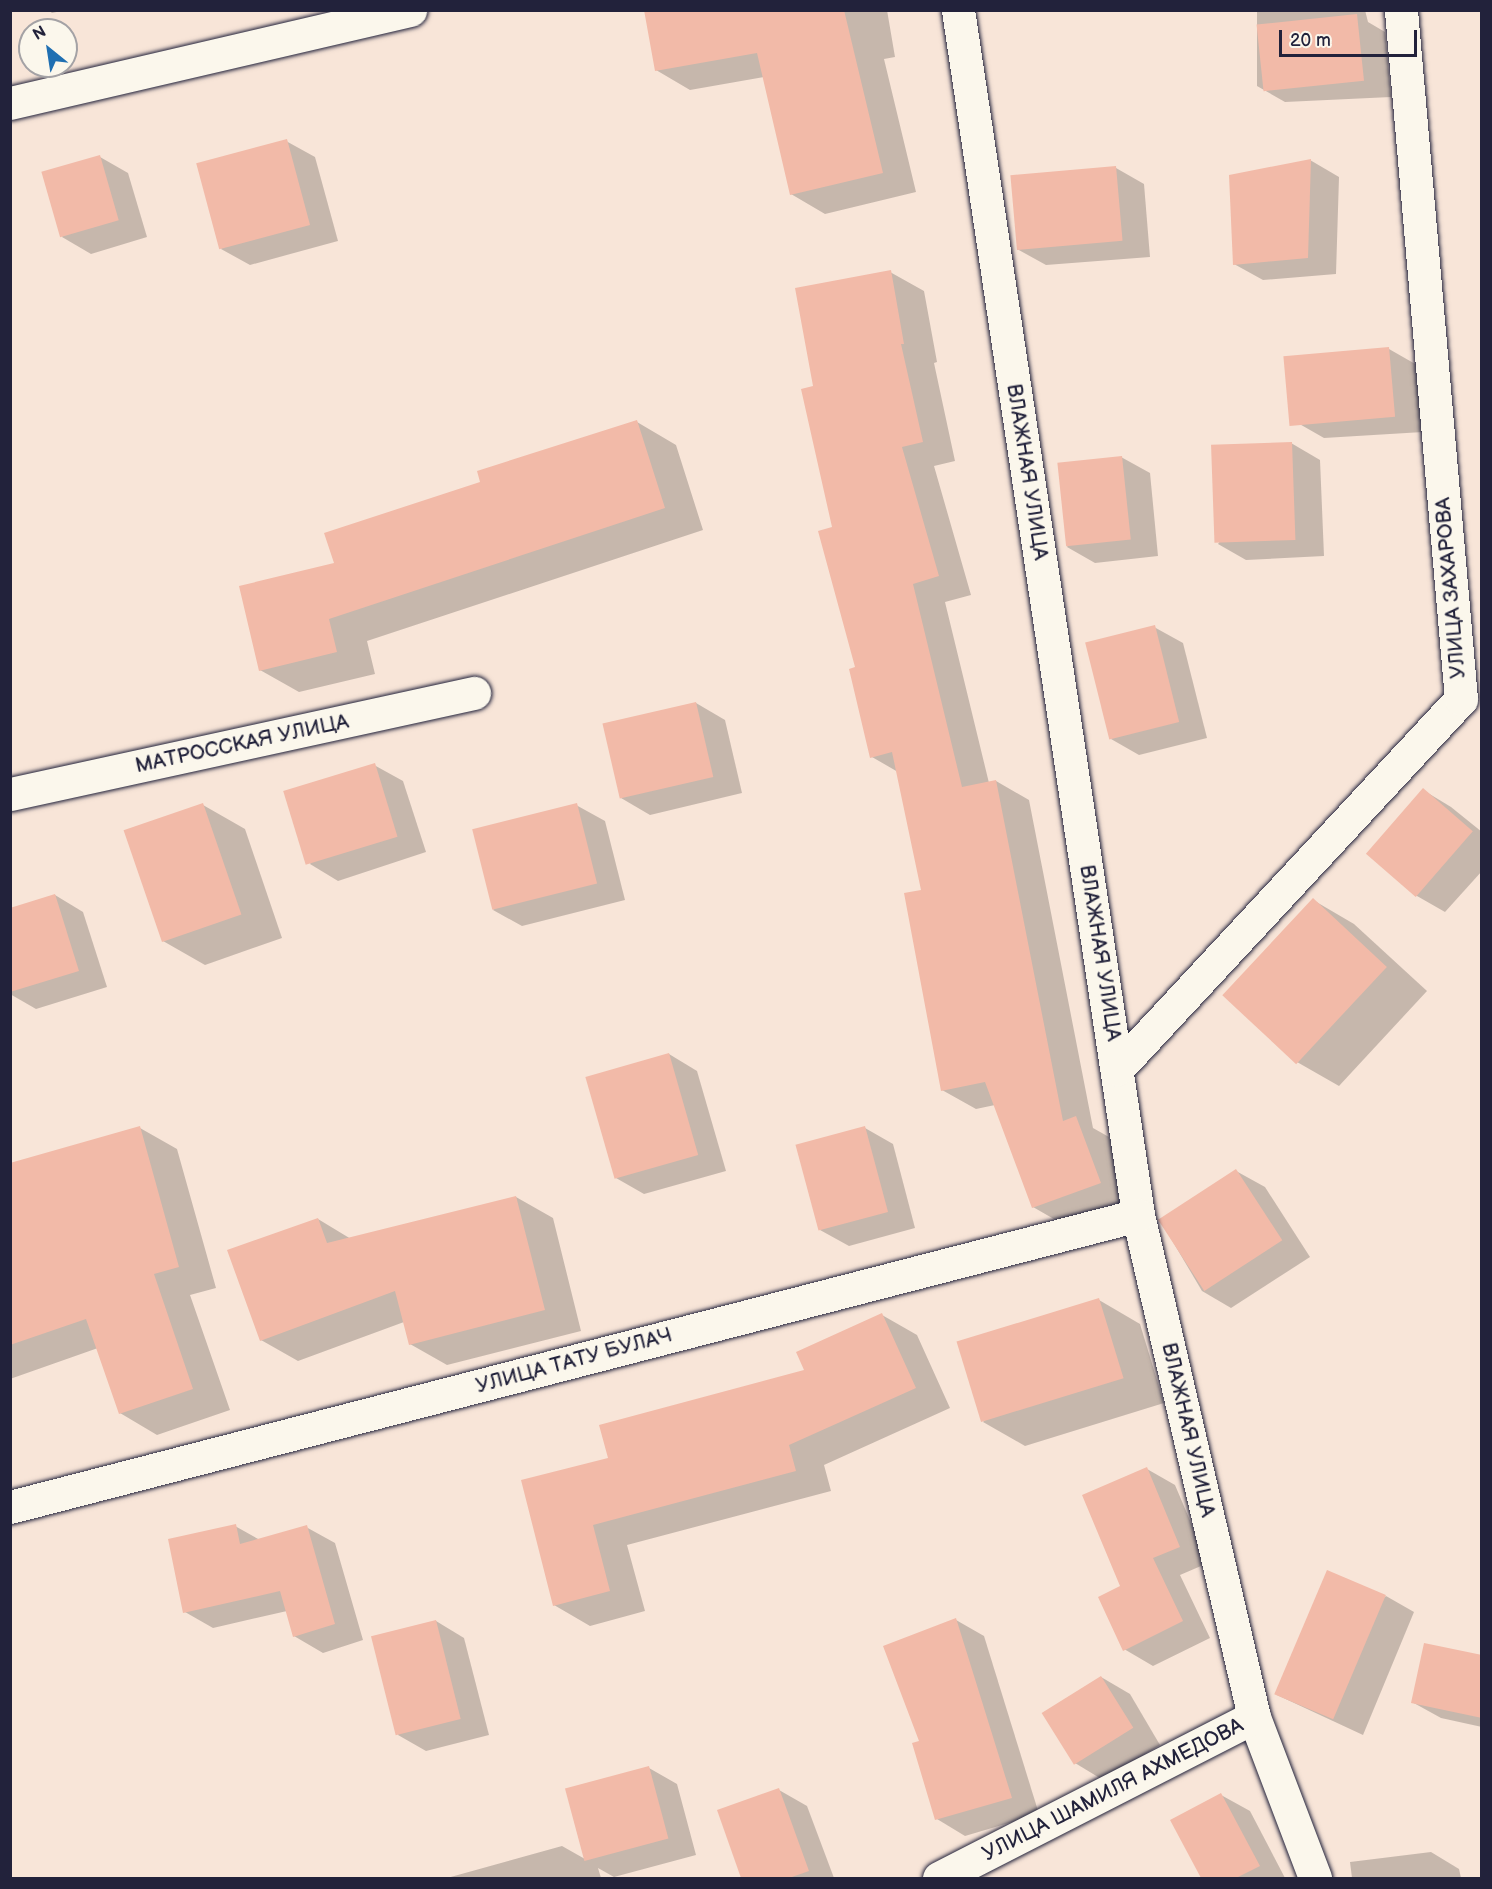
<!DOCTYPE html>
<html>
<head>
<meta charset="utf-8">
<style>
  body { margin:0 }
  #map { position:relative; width:1492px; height:1889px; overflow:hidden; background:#f8e5d8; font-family:"Balsamiq Sans",sans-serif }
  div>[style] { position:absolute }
  .shadow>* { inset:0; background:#0003 }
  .building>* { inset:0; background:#f2baa8; transform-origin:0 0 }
  .roads { filter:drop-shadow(0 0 2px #22223b) drop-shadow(0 0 2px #22223b) }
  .street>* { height:33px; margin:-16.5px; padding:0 16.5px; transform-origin:16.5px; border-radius:16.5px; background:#fbf7ec }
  span { translate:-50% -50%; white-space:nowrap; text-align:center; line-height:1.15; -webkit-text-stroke:4.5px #fbf7ec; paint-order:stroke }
  .street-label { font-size:21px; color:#22223b }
  .frame { position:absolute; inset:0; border:12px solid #22223b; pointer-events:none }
  .north { position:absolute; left:18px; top:18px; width:60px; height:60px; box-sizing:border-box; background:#fbf7ec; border:2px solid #a4a2a5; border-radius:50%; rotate:330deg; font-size:16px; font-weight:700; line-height:24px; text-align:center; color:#22223b }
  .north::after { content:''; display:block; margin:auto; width:21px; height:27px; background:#1f6fb2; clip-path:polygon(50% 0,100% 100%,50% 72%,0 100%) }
  .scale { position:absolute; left:1279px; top:30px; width:138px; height:27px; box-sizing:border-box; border:3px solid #22223b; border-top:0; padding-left:8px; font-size:18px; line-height:21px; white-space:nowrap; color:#22223b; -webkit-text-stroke:4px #fbf7ec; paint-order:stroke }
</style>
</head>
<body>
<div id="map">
  <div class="shadow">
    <div style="clip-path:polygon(48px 10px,66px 10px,52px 13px)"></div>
    <div style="clip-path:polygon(645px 10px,887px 10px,895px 57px,884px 59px,916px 192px,825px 214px,791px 194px,764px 77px,690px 90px,656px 70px)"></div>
    <div style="clip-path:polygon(1257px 10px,1365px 10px,1368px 22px,1385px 32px,1391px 97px,1285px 102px,1257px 86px)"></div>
    <div style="clip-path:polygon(286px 141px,315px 157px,338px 241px,250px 265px,221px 249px)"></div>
    <div style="clip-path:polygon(100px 157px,128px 173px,147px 237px,91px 254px,62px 237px)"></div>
    <div style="clip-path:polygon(1310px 160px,1339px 177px,1336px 274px,1263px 280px,1234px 264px)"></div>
    <div style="clip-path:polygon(1116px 168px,1144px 184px,1150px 257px,1046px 265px,1017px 249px)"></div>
    <div style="clip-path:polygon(890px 272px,924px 291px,937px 362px,934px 363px,955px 461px,934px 466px,971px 595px,945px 602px,989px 783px,996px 781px,1029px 800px,1093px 1128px,1109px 1137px,1133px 1201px,1066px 1226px,1033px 1207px,995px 1105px,976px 1109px,942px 1090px,923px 891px,898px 772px,872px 757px,815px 387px)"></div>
    <div style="clip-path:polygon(1389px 349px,1417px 365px,1423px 432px,1324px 438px,1296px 422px)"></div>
    <div style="clip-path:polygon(637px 422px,676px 445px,703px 530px,367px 641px,375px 674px,299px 692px,260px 670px,335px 564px,482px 483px)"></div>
    <div style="clip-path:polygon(1291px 443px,1320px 460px,1324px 556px,1246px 560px,1218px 544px)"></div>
    <div style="clip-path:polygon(1121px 457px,1150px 473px,1158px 556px,1095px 563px,1067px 547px)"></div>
    <div style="clip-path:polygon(1154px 627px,1183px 643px,1207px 738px,1139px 755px,1111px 739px)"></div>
    <div style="clip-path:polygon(696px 703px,725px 720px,742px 793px,650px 815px,621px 798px)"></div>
    <div style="clip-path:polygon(374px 765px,403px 781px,426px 852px,338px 881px,310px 864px)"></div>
    <div style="clip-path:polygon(1423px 790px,1451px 807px,1482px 832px,1482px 871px,1445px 912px,1417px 896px,1368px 854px)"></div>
    <div style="clip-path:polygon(203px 805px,245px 829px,282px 938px,205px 965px,163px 941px)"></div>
    <div style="clip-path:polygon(576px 805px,605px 821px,625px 900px,522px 926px,493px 910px)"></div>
    <div style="clip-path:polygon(55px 895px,83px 912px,107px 987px,36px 1009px,10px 994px,10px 909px)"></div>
    <div style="clip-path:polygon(1313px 900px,1354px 924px,1427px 991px,1339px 1086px,1297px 1062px,1224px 995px)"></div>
    <div style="clip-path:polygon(669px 1054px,697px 1071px,726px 1171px,644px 1194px,616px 1178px)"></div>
    <div style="clip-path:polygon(140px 1128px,177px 1149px,216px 1288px,190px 1295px,230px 1410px,157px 1435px,120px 1413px,98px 1348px,10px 1379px,10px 1266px)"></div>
    <div style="clip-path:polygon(865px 1128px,893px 1144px,915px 1228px,849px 1246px,820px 1230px)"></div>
    <div style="clip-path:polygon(1236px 1171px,1265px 1187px,1310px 1257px,1231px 1308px,1202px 1291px,1160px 1220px)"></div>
    <div style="clip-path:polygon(516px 1197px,553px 1218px,581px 1331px,447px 1365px,410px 1344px,404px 1322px,298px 1361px,261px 1340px,318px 1219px,351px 1239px)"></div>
    <div style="clip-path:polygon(1099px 1300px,1140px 1324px,1164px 1403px,1025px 1446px,983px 1422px)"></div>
    <div style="clip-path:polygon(882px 1315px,917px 1335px,950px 1408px,824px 1465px,831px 1491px,627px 1545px,645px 1611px,590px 1626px,554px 1605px,609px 1460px,806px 1371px)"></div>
    <div style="clip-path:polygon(1147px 1469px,1175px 1485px,1208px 1563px,1180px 1575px,1210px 1638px,1153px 1666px,1124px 1649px,1122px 1587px)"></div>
    <div style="clip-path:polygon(235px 1526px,260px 1540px,306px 1527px,335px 1543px,363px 1640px,323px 1653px,294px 1636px,287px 1611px,213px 1628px,185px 1612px)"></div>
    <div style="clip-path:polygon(1386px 1596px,1414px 1612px,1363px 1735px,1277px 1695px)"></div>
    <div style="clip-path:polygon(956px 1620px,984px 1636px,1039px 1814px,965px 1836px,937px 1819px)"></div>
    <div style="clip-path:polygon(436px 1621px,464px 1638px,489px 1735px,426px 1751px,398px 1735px)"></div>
    <div style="clip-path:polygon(1482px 1657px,1482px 1727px,1441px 1718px,1412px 1702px)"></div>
    <div style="clip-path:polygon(1101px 1677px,1130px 1694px,1160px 1745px,1103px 1780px,1075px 1763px)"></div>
    <div style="clip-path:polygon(649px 1768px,677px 1784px,696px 1855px,614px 1877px,598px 1868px,601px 1878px,447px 1878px,562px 1846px,585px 1859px)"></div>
    <div style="clip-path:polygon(779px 1790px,807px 1806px,834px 1878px,743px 1878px,719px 1811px)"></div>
    <div style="clip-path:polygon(1221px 1795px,1250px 1811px,1285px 1878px,1203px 1878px,1172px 1821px)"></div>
    <div style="clip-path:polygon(1431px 1852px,1459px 1869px,1461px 1878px,1352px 1878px,1350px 1862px)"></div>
  </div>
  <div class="building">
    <div style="clip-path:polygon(644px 10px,844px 10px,883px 173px,790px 195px,757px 53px,655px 71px)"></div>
    <div style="left:1357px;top:14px;width:67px;height:101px;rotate:84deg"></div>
    <div style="left:287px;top:139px;width:89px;height:94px;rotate:75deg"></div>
    <div style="left:100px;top:155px;width:68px;height:61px;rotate:74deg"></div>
    <div style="clip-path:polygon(1311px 159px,1308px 258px,1233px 265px,1229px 175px)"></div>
    <div style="left:1116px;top:166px;width:75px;height:106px;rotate:85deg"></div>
    <div style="clip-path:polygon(891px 270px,904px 344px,901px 344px,923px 442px,902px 447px,939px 576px,913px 584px,962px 787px,996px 780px,1063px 1121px,1076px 1116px,1101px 1183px,1032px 1208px,985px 1082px,941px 1091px,904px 893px,921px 890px,892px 752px,870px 758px,849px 669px,855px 667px,818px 531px,832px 527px,801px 389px,813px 386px,795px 288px)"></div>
    <div style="left:1389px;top:347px;width:70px;height:106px;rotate:85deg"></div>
    <div style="clip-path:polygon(637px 420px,665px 508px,329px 619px,337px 652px,259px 671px,239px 586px,334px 563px,324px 533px,480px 482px,477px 471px)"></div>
    <div style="left:1292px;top:442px;width:98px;height:81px;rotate:88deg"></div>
    <div style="left:1122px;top:456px;width:84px;height:65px;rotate:84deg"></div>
    <div style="left:1155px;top:625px;width:100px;height:72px;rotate:76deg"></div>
    <div style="left:696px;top:702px;width:77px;height:96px;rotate:77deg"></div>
    <div style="left:375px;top:763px;width:77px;height:96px;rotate:73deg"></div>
    <div style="left:1423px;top:788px;width:66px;height:87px;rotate:41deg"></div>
    <div style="left:203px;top:803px;width:118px;height:84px;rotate:71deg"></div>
    <div style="left:577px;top:803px;width:83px;height:108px;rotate:76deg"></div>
    <div style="clip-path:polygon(55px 894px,79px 971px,10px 992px,10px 908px)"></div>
    <div style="left:1313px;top:898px;width:101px;height:133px;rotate:43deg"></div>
    <div style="left:669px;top:1053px;width:106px;height:87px;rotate:74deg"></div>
    <div style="clip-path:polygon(140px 1126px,179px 1267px,154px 1274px,193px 1389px,119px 1414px,86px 1319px,10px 1345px,10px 1163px)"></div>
    <div style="left:865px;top:1126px;width:89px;height:72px;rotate:75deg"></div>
    <div style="left:1236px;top:1169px;width:85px;height:93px;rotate:57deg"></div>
    <div style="clip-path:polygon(516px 1196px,545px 1310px,409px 1345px,395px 1291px,260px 1341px,227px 1250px,318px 1218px,327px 1243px)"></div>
    <div style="left:1099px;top:1298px;width:84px;height:149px;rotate:73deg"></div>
    <div style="clip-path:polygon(882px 1313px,916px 1388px,789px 1445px,796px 1471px,593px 1525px,610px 1591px,553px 1606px,521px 1480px,608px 1458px,599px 1425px,804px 1370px,796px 1352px)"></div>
    <div style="clip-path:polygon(1147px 1467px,1180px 1547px,1153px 1558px,1183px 1621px,1123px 1651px,1098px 1597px,1120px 1586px,1082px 1495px)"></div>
    <div style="clip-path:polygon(236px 1524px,240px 1544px,307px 1525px,335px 1624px,293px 1637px,280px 1591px,183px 1613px,168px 1539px)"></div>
    <div style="left:1327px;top:1570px;width:64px;height:135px;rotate:23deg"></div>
    <div style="clip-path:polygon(956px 1618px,1012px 1798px,935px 1820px,912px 1743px,919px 1741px,883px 1646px)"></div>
    <div style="left:436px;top:1620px;width:102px;height:67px;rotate:76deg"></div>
    <div style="clip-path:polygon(1424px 1643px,1482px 1655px,1482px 1718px,1411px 1703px)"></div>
    <div style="left:1101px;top:1676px;width:61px;height:70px;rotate:58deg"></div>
    <div style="left:649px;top:1766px;width:75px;height:87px;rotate:75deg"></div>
    <div style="clip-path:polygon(779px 1788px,809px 1871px,789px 1878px,741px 1878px,717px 1810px)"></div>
    <div style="clip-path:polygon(1221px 1793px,1260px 1866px,1236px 1878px,1201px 1878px,1170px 1820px)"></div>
  </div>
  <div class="roads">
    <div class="street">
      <div style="left:958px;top:10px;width:1218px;rotate:81.5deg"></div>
      <div style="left:1138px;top:1215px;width:515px;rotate:76.99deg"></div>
      <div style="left:1254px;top:1717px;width:172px;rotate:69.2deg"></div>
      <div style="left:10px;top:103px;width:411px;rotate:-13.1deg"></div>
      <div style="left:10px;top:794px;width:475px;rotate:-12.3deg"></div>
      <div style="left:1117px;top:1069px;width:505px;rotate:-47.09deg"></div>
      <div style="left:1461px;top:699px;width:692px;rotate:-94.98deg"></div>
      <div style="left:10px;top:1507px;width:1165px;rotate:-14.51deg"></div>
      <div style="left:939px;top:1878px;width:354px;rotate:-27.1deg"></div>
    </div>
  </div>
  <div class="street-label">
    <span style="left:1027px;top:472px;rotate:81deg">ВЛАЖНАЯ УЛИЦА</span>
    <span style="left:1451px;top:588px;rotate:-95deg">УЛИЦА ЗАХАРОВА</span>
    <span style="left:242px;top:744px;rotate:-12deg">МАТРОССКАЯ УЛИЦА</span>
    <span style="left:1100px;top:953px;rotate:81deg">ВЛАЖНАЯ УЛИЦА</span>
    <span style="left:574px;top:1361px;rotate:-15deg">УЛИЦА ТАТУ БУЛАЧ</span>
    <span style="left:1188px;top:1430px;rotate:77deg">ВЛАЖНАЯ УЛИЦА</span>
    <span style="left:1113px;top:1790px;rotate:-27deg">УЛИЦА ШАМИЛЯ АХМЕДОВА</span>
  </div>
  <div class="frame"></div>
  <div class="north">N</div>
  <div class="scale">20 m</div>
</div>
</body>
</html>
